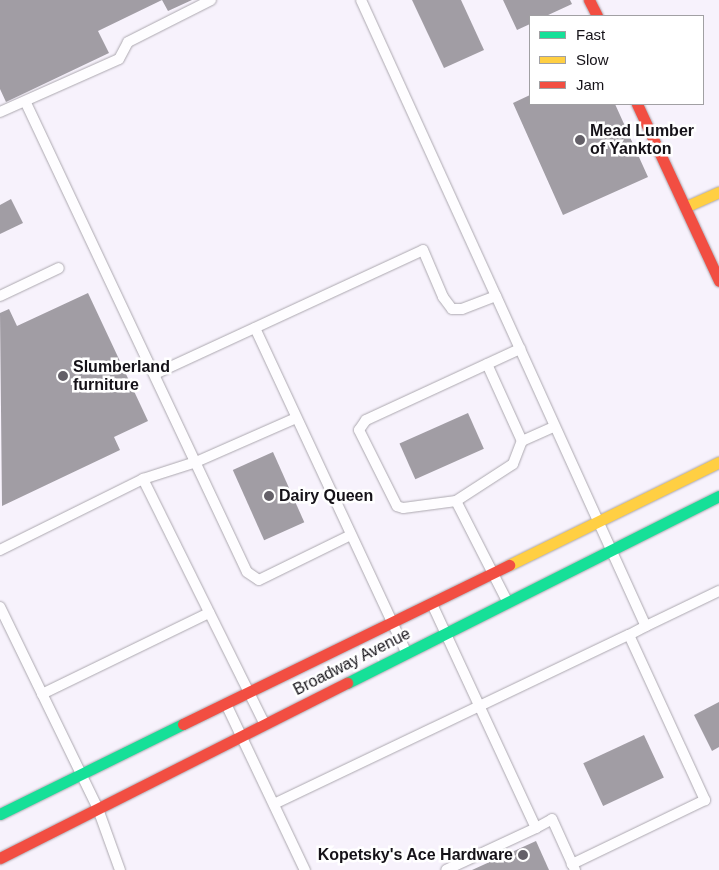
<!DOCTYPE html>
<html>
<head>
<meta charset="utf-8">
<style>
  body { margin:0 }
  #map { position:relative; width:719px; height:870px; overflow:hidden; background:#f7f2fc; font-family:Helvetica,sans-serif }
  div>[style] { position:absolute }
  .building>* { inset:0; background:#a19da4; transform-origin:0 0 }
  .roads { filter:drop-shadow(0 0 1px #aca8af) drop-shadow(0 0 1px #aca8af) }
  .lane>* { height:10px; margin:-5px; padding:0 5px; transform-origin:5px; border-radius:5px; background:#fefdff }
  .fast>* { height:11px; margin:-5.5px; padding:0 5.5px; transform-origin:5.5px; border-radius:5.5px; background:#16e098 }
  .slow>* { height:11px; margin:-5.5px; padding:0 5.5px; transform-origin:5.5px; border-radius:5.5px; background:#ffcf43 }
  .jam>* { height:11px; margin:-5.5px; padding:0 5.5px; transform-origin:5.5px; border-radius:5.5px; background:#f24e42 }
  .dots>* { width:14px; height:14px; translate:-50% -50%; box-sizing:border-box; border:2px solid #fff; border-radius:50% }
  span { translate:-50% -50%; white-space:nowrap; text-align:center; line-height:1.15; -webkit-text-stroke:5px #fff; paint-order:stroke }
  .poi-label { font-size:16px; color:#151218; font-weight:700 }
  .left { translate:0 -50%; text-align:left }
  .right { translate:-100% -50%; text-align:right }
  .street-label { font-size:16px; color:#151218 }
  .legend { position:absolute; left:529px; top:15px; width:175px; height:90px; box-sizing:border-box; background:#fff; border:1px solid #a1a0a3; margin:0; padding:6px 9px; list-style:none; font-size:15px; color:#151218 }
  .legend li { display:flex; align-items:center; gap:10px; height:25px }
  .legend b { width:25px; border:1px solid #a1a0a3 }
</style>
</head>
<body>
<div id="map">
  <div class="building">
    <div style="clip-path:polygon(0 0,192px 0,168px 11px,162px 0,98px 31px,109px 53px,6px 102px,0 89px)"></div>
    <div style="clip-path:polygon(412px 0,461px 0,484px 50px,444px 68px)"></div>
    <div style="clip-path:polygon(503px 0,570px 0,572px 4px,546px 16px,530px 16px,530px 24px,517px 30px)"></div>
    <div style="clip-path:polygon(530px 95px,530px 104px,615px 104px,648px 177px,563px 215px,513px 103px)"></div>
    <div style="clip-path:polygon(11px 199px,23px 223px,0 234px,0 205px)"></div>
    <div style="clip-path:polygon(88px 293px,148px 421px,114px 437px,120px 450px,2px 506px,0 313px,9px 309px,17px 326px)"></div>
    <div style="left:468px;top:413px;width:39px;height:75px;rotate:66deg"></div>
    <div style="left:273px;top:452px;width:77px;height:44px;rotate:66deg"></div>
    <div style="clip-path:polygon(719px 702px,719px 747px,712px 751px,694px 715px)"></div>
    <div style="left:644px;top:735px;width:47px;height:67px;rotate:65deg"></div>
    <div style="clip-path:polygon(536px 841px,549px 870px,472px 870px)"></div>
  </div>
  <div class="roads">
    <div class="lane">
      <div style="left:361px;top:0;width:325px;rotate:65.5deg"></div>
      <div style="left:26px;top:103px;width:518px;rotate:64.77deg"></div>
      <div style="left:247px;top:572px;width:14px;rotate:34deg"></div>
      <div style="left:259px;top:580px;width:102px;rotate:-26.1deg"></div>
      <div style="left:0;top:112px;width:130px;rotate:-24deg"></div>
      <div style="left:119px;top:59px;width:19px;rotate:-62deg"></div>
      <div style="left:128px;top:42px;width:93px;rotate:-26.8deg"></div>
      <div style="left:0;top:296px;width:65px;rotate:-25.4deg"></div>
      <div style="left:255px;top:328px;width:357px;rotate:65deg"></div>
      <div style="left:487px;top:364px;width:85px;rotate:65.6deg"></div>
      <div style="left:522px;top:441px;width:35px;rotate:-24deg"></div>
      <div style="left:155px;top:374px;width:295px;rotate:-24.8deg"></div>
      <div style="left:423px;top:250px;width:51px;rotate:66.9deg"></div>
      <div style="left:443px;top:297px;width:15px;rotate:53deg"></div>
      <div style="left:452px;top:309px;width:10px"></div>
      <div style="left:462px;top:309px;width:36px;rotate:-21deg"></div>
      <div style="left:496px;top:296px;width:362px;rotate:65.6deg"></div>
      <div style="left:646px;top:626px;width:19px;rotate:152deg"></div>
      <div style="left:143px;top:479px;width:272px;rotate:63.6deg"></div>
      <div style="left:456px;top:501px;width:68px;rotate:-33deg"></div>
      <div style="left:513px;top:464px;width:25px;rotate:-69deg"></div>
      <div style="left:0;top:550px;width:160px;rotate:-26.4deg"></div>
      <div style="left:143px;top:479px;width:56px;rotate:-17.8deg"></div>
      <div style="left:196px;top:462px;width:109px;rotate:-23.7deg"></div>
      <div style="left:507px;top:601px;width:112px;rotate:-117deg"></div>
      <div style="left:456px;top:501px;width:53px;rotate:172.5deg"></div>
      <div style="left:403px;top:508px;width:6px;rotate:-162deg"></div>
      <div style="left:397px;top:506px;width:85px;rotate:-116.6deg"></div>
      <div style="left:359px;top:430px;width:12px;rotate:-55deg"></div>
      <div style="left:366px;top:420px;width:170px;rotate:-24.8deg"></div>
      <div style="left:432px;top:604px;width:247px;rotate:65.1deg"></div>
      <div style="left:536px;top:828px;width:99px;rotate:155deg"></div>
      <div style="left:0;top:607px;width:225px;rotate:64.1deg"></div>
      <div style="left:98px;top:809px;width:65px;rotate:70.2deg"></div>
      <div style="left:646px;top:626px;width:81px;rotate:-25.6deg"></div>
      <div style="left:42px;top:694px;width:186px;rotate:-25.9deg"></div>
      <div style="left:226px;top:704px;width:184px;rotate:64.6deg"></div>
      <div style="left:274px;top:804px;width:393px;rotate:-25.5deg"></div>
      <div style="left:629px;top:635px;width:182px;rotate:65.3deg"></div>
      <div style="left:705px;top:800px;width:148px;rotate:154.3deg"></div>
      <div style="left:536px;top:828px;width:18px;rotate:-29deg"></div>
      <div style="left:552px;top:819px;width:56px;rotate:65.7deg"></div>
    </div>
    <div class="fast">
      <div style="left:347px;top:683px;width:416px;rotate:-26.7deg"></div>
      <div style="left:0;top:814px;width:204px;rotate:-26.2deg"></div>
    </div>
    <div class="slow">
      <div style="left:685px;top:207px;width:37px;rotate:-24deg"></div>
      <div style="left:509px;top:565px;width:234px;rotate:-26.1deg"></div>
    </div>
    <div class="jam">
      <div style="left:589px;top:0;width:18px;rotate:63deg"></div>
      <div style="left:637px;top:104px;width:195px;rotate:65.1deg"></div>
      <div style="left:183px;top:724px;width:363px;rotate:-26deg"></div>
      <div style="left:0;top:858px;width:389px;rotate:-26.8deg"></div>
    </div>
  </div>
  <div class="dots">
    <div style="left:580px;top:140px;background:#646068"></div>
    <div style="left:63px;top:376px;background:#646068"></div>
    <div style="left:269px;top:496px;background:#646068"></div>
    <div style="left:523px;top:855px;background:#646068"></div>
  </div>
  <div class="poi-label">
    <span class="left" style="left:590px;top:140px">Mead Lumber<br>of Yankton</span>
    <span class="left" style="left:73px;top:376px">Slumberland<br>furniture</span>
    <span class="left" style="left:279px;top:496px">Dairy Queen</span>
    <span class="right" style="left:513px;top:855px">Kopetsky's Ace Hardware</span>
  </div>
  <div class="street-label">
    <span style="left:352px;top:662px;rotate:-27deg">Broadway Avenue</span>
  </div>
  <ul class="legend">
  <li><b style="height:6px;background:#16e098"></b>Fast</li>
  <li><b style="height:6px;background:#ffcf43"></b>Slow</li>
  <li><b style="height:6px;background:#f24e42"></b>Jam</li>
  </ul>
</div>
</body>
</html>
